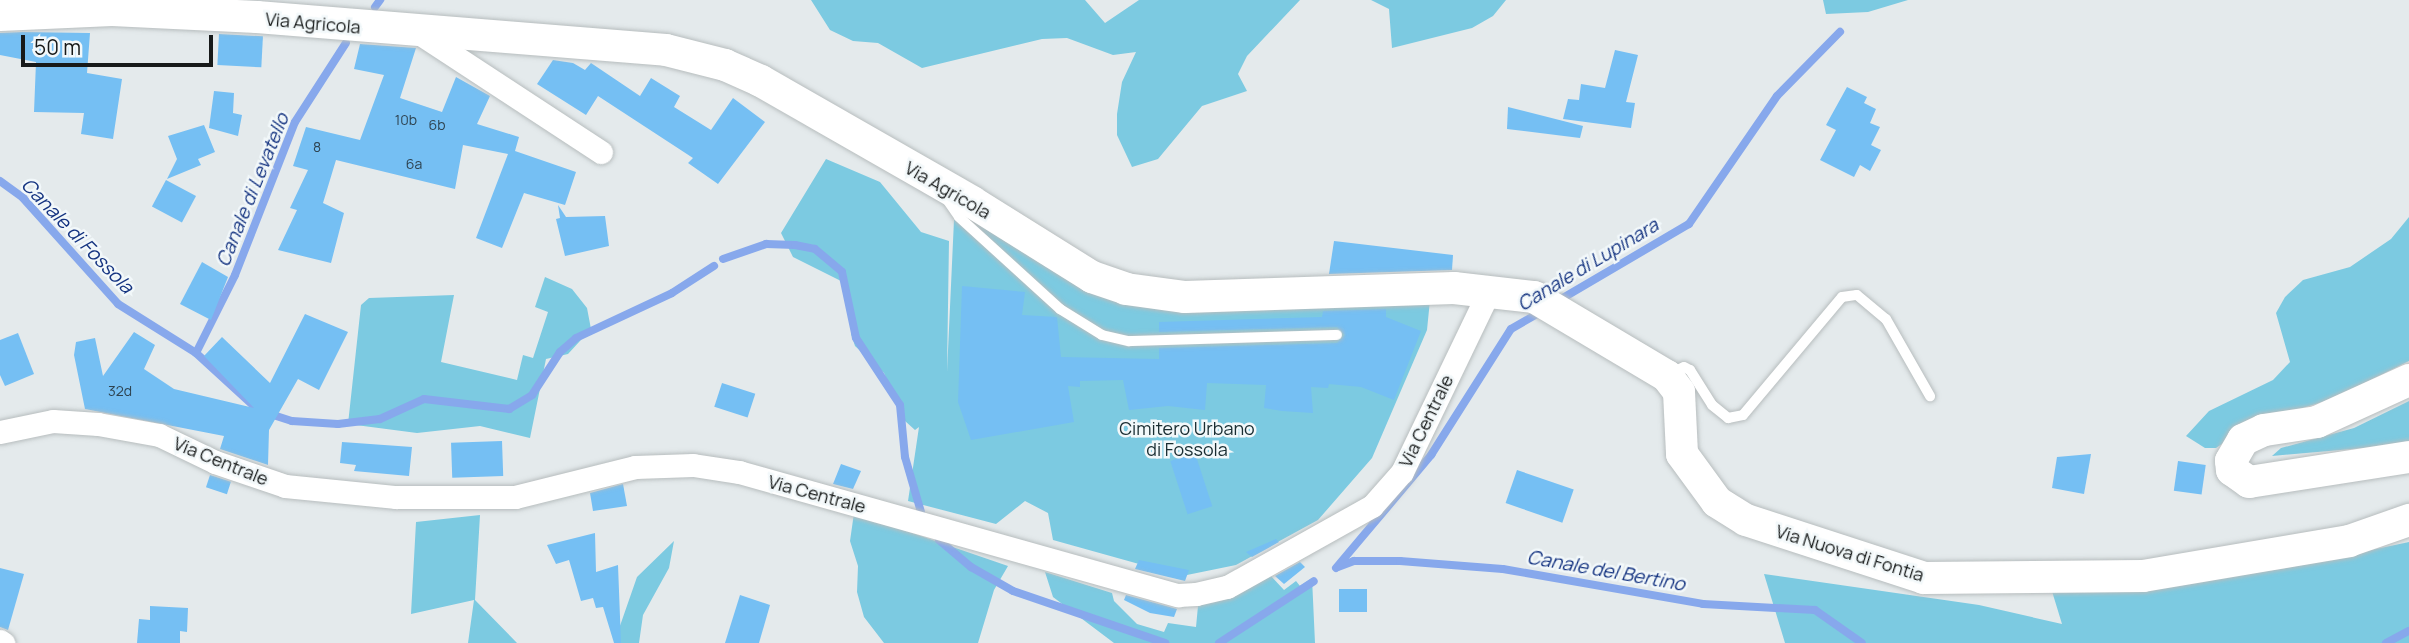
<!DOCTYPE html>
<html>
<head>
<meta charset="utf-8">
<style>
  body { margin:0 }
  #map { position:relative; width:2409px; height:643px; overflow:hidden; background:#e4eaec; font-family:Manrope,sans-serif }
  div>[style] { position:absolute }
  .green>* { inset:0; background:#7ccae1 }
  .stream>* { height:8px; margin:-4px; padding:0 4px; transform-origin:4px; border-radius:4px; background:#87a8ec }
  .building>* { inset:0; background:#75bff3; transform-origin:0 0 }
  .roads { filter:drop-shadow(0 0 2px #b7bdbe) drop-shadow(0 0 2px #b7bdbe) }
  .lane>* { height:10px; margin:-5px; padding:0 5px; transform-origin:5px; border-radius:5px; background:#fff }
  .street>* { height:23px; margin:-11.5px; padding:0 11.5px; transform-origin:11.5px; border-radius:11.5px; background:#fff }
  .secondary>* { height:32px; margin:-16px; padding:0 16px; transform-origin:16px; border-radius:16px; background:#fff }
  span { translate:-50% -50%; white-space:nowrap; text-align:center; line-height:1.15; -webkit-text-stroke:5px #f2f8fa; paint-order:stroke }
  .number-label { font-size:14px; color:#2e4350 }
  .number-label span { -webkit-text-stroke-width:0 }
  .street-label { font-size:18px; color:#171a1a }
  .park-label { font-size:18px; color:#192d32 }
  .water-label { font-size:19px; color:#143380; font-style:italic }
  .scale { position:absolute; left:21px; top:35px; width:192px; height:32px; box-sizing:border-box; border:4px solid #171a1a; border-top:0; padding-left:9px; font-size:21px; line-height:24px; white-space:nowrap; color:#171a1a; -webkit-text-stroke:5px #f2f8fa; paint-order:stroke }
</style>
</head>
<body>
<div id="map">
  <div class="green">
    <div style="clip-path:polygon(811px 0,1085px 0,1105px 23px,1139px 0,1300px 0,1247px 56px,1238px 74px,1247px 91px,1202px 106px,1158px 159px,1132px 167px,1117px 135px,1117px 114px,1122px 82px,1136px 52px,1113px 55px,1067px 38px,1042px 39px,922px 68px,878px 43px,853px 41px,830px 30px)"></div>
    <div style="clip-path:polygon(1371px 0,1506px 0,1493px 16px,1472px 28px,1392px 48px,1389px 9px)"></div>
    <div style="clip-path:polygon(1823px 0,1908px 0,1868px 12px,1826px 14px)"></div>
    <div style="clip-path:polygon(826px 159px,880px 182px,921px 232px,949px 241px,947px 372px,954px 220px,969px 210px,1098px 292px,1430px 300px,1427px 330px,1372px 458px,1318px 520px,1236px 565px,1182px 576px,1053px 540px,1048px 513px,1025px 501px,996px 524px,908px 501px,919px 427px,915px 430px,905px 421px,884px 373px,855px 346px,851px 334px,853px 307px,843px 282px,793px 257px,781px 233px)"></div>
    <div style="clip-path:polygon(2409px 217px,2409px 361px,2332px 399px,2253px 423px,2216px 448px,2205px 448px,2186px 436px,2209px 411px,2273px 380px,2290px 362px,2276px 313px,2285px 297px,2303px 280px,2350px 267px,2391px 239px)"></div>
    <div style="clip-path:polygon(545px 277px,572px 289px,587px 308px,591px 329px,568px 354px,546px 359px,530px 438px,480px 426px,417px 433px,348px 424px,361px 305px,369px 298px,454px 295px,441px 362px,517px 380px,523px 355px,533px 358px,548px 312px,535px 307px)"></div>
    <div style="clip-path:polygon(2409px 401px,2409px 444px,2272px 456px,2281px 448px,2354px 428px)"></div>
    <div style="clip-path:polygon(854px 513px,1008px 566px,994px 590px,978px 643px,884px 643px,864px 617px,857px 592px,858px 566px,850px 541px)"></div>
    <div style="clip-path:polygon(480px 515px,475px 600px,517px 643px,468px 643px,474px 600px,411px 614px,416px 522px)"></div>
    <div style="clip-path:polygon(674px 541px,669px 568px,643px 615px,639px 643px,614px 643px,637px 577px)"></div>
    <div style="clip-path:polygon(2409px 542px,2409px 643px,1785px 643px,1764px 574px,1979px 605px,2062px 624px,2051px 588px,2166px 585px,2281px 569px)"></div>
    <div style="clip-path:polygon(1045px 572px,1112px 593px,1114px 601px,1137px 624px,1164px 632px,1168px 623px,1196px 627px,1198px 606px,1234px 594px,1270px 575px,1284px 590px,1296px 581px,1300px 586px,1312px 578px,1315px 643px,1114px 643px,1053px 597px)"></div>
  </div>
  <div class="stream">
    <div style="left:375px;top:7px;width:9px;rotate:-54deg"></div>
    <div style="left:0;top:181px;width:29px;rotate:36deg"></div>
    <div style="left:23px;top:198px;width:142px;rotate:48.1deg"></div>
    <div style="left:118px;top:304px;width:92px;rotate:32.1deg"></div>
    <div style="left:196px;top:353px;width:80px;rotate:42.5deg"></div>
    <div style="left:723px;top:259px;width:46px;rotate:-19.2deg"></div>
    <div style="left:766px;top:244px;width:29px;rotate:2deg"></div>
    <div style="left:795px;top:245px;width:20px;rotate:11deg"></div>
    <div style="left:815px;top:249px;width:35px;rotate:40deg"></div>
    <div style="left:842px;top:272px;width:67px;rotate:78deg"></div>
    <div style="left:856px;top:338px;width:80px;rotate:56.7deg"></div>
    <div style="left:900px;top:405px;width:52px;rotate:84.5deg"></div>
    <div style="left:905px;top:457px;width:57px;rotate:73.8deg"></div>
    <div style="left:1556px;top:302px;width:154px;rotate:-30.4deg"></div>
    <div style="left:1689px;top:224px;width:155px;rotate:-55.5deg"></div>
    <div style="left:1777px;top:96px;width:90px;rotate:-45.5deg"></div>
    <div style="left:196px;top:353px;width:87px;rotate:-63.4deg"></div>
    <div style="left:235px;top:275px;width:164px;rotate:-68.6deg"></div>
    <div style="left:295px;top:122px;width:94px;rotate:-57.2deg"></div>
    <div style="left:267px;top:413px;width:26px;rotate:18deg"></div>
    <div style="left:292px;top:421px;width:46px;rotate:3.7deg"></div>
    <div style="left:338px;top:424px;width:42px;rotate:-6.8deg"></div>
    <div style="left:380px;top:419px;width:48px;rotate:-24.4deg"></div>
    <div style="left:424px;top:399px;width:86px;rotate:6.7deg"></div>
    <div style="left:509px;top:409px;width:27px;rotate:-31deg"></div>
    <div style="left:532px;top:395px;width:51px;rotate:-56.9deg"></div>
    <div style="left:560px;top:352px;width:21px;rotate:-41deg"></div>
    <div style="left:576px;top:338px;width:106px;rotate:-25.1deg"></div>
    <div style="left:672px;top:293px;width:50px;rotate:-32.7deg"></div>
    <div style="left:939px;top:540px;width:42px;rotate:40.2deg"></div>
    <div style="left:971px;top:567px;width:48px;rotate:29.7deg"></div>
    <div style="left:1013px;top:591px;width:161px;rotate:18.9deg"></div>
    <div style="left:1338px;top:567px;width:17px;rotate:-21deg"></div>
    <div style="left:1354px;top:561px;width:46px"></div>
    <div style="left:1400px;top:561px;width:103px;rotate:4.4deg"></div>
    <div style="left:1503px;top:569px;width:203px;rotate:9.9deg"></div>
    <div style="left:1703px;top:604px;width:112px;rotate:3.1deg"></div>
    <div style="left:1815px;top:610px;width:57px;rotate:35.1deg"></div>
    <div style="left:1336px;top:568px;width:148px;rotate:-49.9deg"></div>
    <div style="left:1431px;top:455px;width:149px;rotate:-57.6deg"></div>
    <div style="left:1511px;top:329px;width:36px;rotate:-30deg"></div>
    <div style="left:1219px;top:643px;width:113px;rotate:-33.1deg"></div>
    <div style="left:2386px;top:643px;width:26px;rotate:-28deg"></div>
  </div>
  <div class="building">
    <div style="clip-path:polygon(23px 32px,90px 33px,87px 73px,122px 79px,113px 139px,81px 134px,84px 113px,34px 112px,36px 62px,0 55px,0 33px)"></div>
    <div style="left:219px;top:34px;width:44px;height:31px;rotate:3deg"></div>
    <div style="clip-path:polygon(360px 44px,416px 48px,400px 98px,442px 112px,456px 77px,490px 96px,477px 124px,519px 137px,515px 151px,576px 172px,565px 205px,524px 193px,502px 248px,476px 238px,508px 154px,463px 145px,455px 189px,336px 160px,323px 203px,344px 213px,331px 263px,278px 250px,297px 210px,290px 208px,308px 170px,293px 166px,306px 127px,360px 140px,384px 75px,354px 69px)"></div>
    <div style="clip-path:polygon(1615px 50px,1638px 55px,1626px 102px,1635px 103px,1631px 128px,1563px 119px,1568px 99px,1579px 100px,1581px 84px,1605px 88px)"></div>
    <div style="clip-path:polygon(553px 60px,573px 63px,585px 70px,591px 63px,640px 96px,651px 78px,680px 96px,674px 107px,711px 130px,733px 98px,765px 122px,718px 184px,688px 163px,693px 158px,598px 96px,586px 115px,537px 84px)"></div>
    <div style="clip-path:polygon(1847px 87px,1867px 97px,1864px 103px,1876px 109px,1870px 123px,1880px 127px,1871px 145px,1881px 150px,1870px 171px,1860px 165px,1854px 177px,1820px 160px,1836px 130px,1826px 125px)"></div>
    <div style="clip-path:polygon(214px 91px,234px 93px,233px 113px,242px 115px,238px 136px,209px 128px)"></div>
    <div style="clip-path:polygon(1508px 107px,1583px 126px,1580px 138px,1507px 129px)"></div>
    <div style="clip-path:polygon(204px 125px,215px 152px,198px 159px,201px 165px,167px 179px,177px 159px,168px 136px)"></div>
    <div style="left:166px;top:180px;width:34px;height:30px;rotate:28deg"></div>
    <div style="clip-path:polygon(558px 205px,566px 217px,605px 216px,609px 246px,565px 256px,556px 219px,560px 218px)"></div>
    <div style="clip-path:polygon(1334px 241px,1453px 255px,1452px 270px,1329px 274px)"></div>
    <div style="clip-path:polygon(202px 262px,228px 277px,211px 320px,180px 304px)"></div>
    <div style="clip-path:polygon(962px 286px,1025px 292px,1022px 315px,1057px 317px,1061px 357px,1159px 359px,1159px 348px,1337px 343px,1345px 335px,1337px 327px,1159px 332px,1159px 322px,1322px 317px,1323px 311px,1386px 309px,1386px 317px,1421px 331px,1394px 400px,1361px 387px,1329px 384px,1328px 388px,1311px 387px,1313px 413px,1282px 411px,1264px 408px,1266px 385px,1207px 383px,1205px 410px,1168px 406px,1129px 410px,1123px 380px,1080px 381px,1080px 387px,1068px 386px,1074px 422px,971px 440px,958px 402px)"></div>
    <div style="clip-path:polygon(305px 314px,348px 332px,319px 390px,298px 379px,269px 430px,268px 465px,220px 449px,224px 436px,85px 409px,74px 355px,76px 342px,95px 338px,103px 376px,134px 332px,155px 345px,144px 369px,174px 389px,254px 408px,204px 356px,222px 337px,270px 383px)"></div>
    <div style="clip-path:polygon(18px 333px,34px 374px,5px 386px,0 375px,0 340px)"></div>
    <div style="left:722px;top:383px;width:35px;height:25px;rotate:18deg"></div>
    <div style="left:502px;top:441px;width:35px;height:51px;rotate:88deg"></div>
    <div style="clip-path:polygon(342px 442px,412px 447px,409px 476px,354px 471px,356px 465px,340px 463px)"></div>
    <div style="left:1195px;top:453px;width:56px;height:26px;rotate:72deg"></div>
    <div style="clip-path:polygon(2091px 454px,2084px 494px,2052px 488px,2057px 457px)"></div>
    <div style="left:2178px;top:461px;width:28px;height:30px;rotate:8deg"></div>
    <div style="clip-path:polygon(841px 464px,861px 471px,853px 489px,833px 484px)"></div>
    <div style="left:1517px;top:470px;width:60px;height:35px;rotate:19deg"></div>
    <div style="left:210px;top:475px;width:22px;height:13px;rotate:18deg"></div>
    <div style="clip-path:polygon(623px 484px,627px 506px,593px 511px,590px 493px)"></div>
    <div style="clip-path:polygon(595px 533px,596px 572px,618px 565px,621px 643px,614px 643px,603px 607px,596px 608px,593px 598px,581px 601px,569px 560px,556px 564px,547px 545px)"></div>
    <div style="clip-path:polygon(1276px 539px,1279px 542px,1252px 557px,1246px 552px)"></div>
    <div style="clip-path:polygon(1139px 560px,1189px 570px,1185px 581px,1135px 569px)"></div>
    <div style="clip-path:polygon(1300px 562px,1305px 567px,1284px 584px,1275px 576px)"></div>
    <div style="clip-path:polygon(0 568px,24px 574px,8px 630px,0 627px)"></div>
    <div style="left:1339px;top:589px;width:28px;height:23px"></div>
    <div style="clip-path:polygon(740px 595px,770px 605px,759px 643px,725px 643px)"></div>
    <div style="clip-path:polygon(1126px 595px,1177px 609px,1174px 617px,1150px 613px,1124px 600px)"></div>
    <div style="clip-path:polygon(150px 606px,188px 608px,187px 632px,180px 631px,180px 643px,137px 643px,139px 619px,150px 620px)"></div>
  </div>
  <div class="roads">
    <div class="lane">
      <div style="left:948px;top:201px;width:19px;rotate:55deg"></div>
      <div style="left:959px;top:217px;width:137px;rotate:42.3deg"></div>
      <div style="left:1060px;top:309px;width:49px;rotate:31.8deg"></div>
      <div style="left:1102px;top:335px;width:28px;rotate:13deg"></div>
      <div style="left:1129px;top:341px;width:208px;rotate:-1.7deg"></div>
      <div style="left:1670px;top:373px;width:15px;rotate:-23deg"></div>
      <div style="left:1684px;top:367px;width:7px;rotate:27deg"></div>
      <div style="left:1690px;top:370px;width:41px;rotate:57.8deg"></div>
      <div style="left:1712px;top:405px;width:21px;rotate:39deg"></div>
      <div style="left:1728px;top:418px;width:15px;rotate:-11deg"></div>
      <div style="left:1743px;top:415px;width:154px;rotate:-50deg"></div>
      <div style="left:1842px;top:297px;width:15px;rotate:-8deg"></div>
      <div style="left:1857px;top:295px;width:38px;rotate:40deg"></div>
      <div style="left:1886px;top:319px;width:89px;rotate:60.3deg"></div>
    </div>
    <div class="street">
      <div style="left:416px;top:31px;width:221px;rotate:33.2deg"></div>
      <div style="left:0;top:432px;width:54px;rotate:-11.7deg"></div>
      <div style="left:53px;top:421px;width:45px;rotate:3.8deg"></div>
      <div style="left:98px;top:424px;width:62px;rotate:10.2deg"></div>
      <div style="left:159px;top:435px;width:62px;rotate:25.7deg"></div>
      <div style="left:215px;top:462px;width:74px;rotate:18.9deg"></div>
      <div style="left:285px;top:486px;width:112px;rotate:5.7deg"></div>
      <div style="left:396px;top:497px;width:119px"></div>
      <div style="left:515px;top:497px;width:124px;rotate:-14deg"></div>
      <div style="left:635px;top:467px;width:58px;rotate:-2deg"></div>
      <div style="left:693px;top:465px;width:47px;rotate:8.7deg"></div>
      <div style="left:739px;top:472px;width:456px;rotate:15.7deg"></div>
      <div style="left:1178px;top:595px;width:18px;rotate:-3deg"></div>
      <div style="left:1196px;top:594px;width:32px;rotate:-13deg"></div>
      <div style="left:1227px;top:587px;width:166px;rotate:-29.2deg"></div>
      <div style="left:1372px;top:506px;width:45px;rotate:-48.6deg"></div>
      <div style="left:1402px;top:472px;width:201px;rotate:-64.3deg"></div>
      <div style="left:0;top:641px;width:4px;rotate:34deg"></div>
    </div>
    <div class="secondary">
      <div style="left:0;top:15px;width:112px;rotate:-2.6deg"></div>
      <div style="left:112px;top:10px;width:145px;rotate:2.8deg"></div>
      <div style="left:257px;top:17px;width:410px;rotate:4.6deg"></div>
      <div style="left:666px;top:50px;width:61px;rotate:14.3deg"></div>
      <div style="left:725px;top:65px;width:39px;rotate:24deg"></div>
      <div style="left:761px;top:81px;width:243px;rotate:29.8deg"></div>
      <div style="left:972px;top:202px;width:142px;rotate:32deg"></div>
      <div style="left:1092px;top:277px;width:36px;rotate:19deg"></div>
      <div style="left:1126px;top:289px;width:60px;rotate:7.7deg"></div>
      <div style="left:1185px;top:297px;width:269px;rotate:-1.9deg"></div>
      <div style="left:1454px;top:288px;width:81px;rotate:6.4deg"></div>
      <div style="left:1534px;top:297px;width:155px;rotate:30.7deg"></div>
      <div style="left:1667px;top:376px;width:20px;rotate:53deg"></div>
      <div style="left:1679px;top:392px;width:62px;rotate:87.2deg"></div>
      <div style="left:1682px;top:454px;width:59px;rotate:53.9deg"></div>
      <div style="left:1717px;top:502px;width:34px;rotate:32deg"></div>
      <div style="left:1746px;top:520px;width:187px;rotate:18deg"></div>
      <div style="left:1924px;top:578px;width:219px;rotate:-0.5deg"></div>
      <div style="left:2143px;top:576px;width:209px;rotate:-9.6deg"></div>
      <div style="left:2349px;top:541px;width:64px;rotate:-19.3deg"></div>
      <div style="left:2409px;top:380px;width:101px;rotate:155.5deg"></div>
      <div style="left:2317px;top:422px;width:54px;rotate:171.4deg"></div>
      <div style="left:2264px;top:430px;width:23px;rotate:155deg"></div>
      <div style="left:2243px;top:440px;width:24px;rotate:120deg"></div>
      <div style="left:2231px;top:461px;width:9px;rotate:84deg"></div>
      <div style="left:2232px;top:470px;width:21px;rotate:35deg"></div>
      <div style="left:2249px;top:482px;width:162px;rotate:-8.9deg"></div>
    </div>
  </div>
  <div class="number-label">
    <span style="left:406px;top:120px">10b</span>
    <span style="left:437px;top:125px">6b</span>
    <span style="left:317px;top:147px">8</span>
    <span style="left:414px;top:164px">6a</span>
    <span style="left:120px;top:391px">32d</span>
  </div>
  <div class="street-label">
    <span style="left:313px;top:23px;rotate:5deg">Via Agricola</span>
    <span style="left:948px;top:190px;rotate:30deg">Via Agricola</span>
    <span style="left:1426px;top:421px;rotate:-64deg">Via Centrale</span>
    <span style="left:221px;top:461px;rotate:22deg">Via Centrale</span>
    <span style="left:817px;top:494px;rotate:15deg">Via Centrale</span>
    <span style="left:1850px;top:553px;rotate:17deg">Via Nuova di Fontia</span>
  </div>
  <div class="park-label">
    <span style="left:1187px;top:439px">Cimitero Urbano<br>di Fossola</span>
  </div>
  <div class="water-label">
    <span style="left:253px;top:190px;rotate:-68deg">Canale di Levatello</span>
    <span style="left:77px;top:236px;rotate:46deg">Canale di Fossola</span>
    <span style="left:1588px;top:265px;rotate:-31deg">Canale di Lupinara</span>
    <span style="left:1606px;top:571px;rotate:10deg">Canale del Bertino</span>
  </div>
  <div class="scale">50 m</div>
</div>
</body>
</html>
